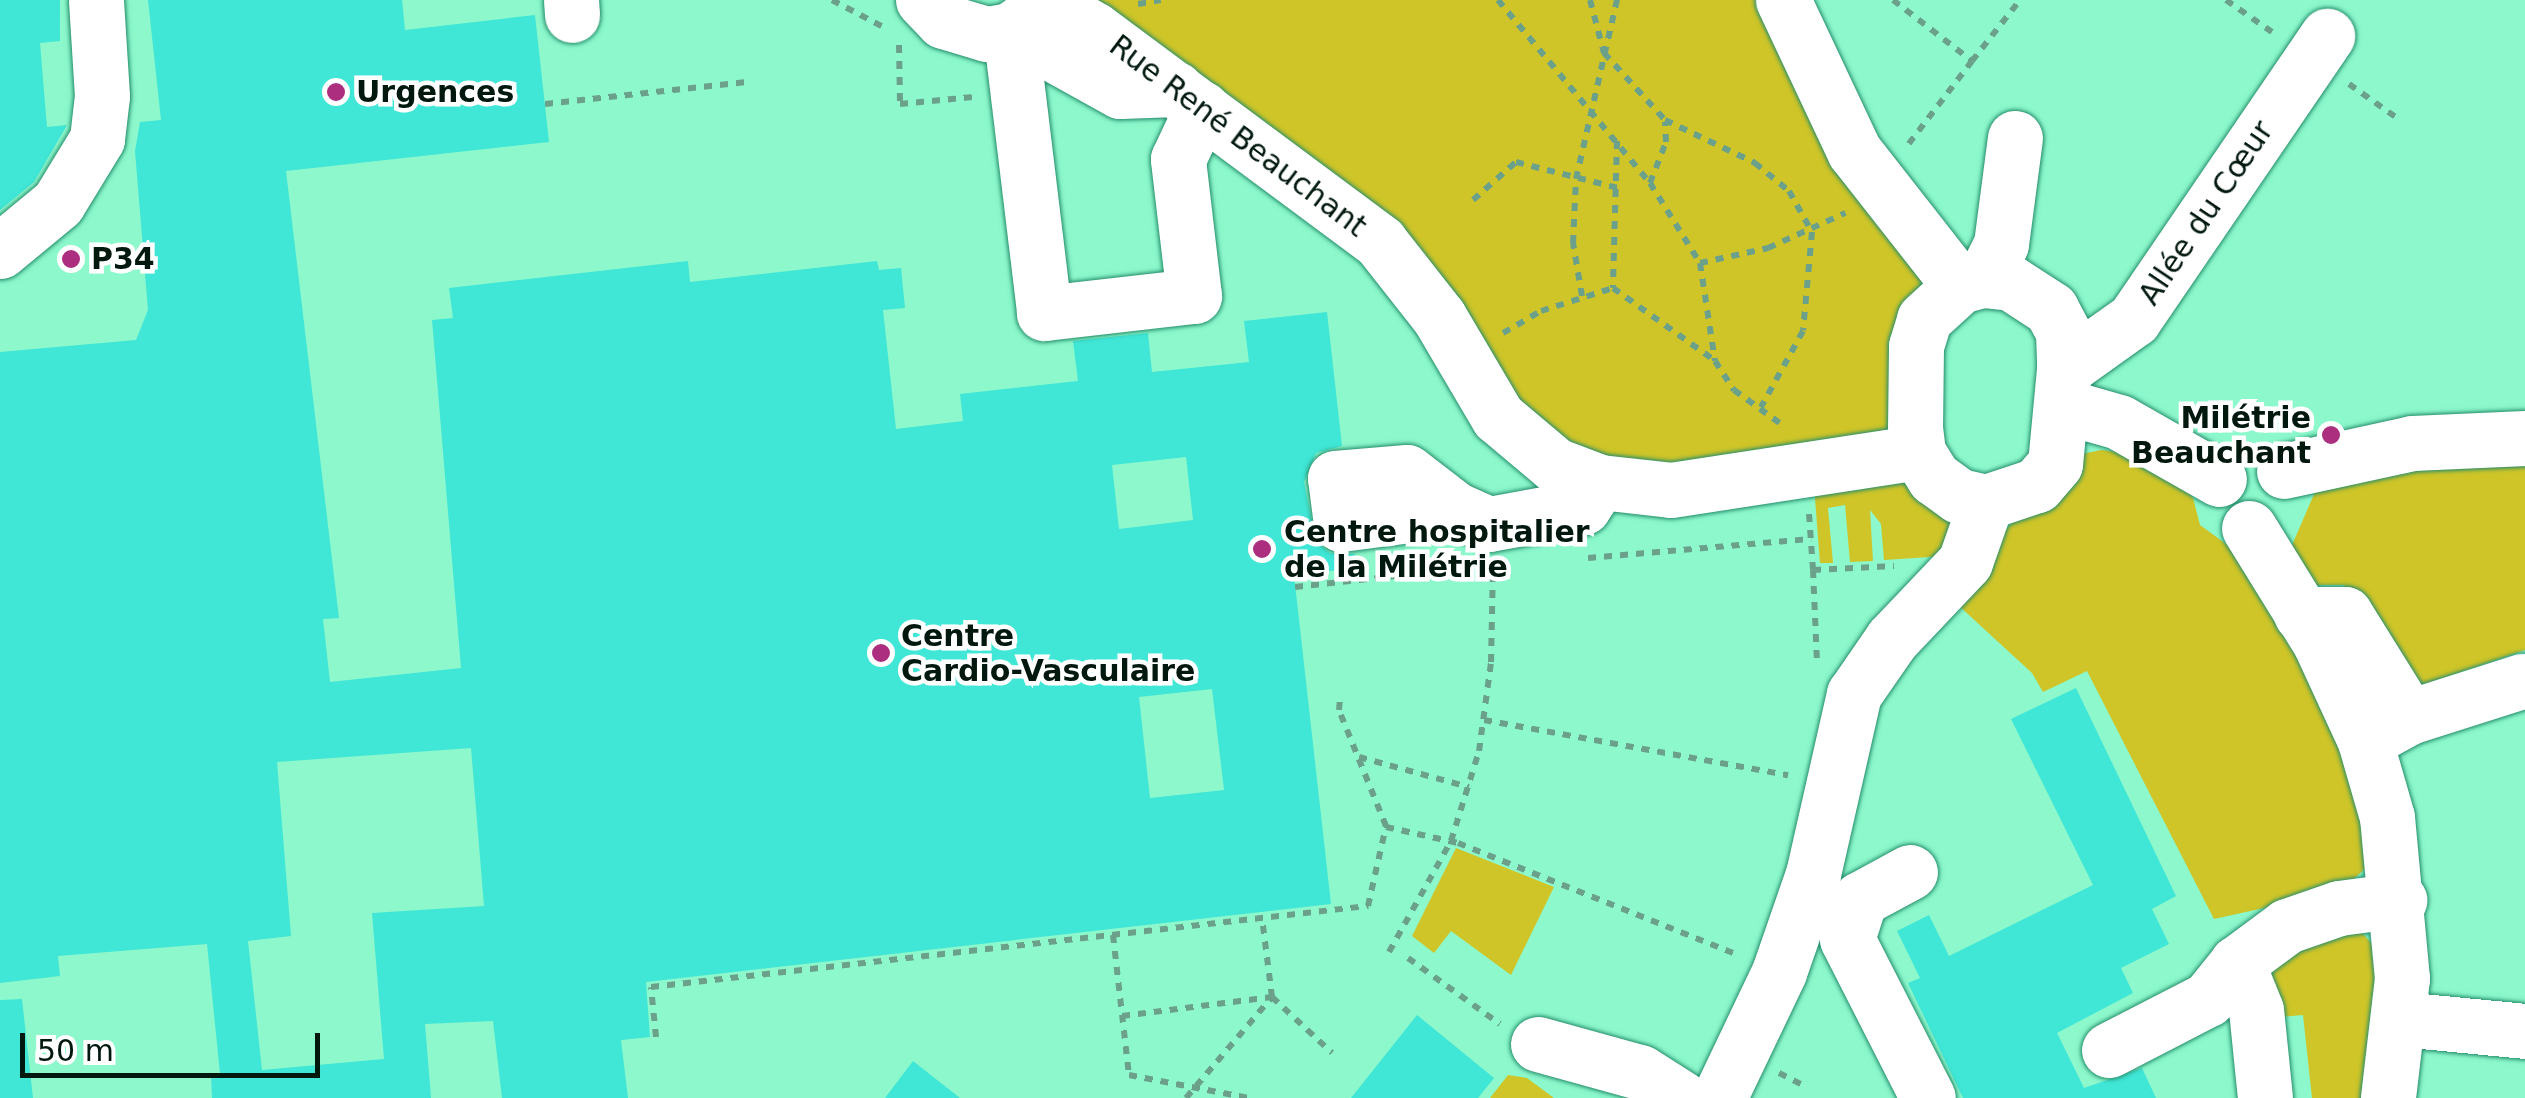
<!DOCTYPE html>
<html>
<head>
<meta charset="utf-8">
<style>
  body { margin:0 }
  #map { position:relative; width:2525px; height:1098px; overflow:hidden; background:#b0fbdb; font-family:"DejaVu Sans",sans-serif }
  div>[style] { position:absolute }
  .built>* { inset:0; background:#8cf8cc; transform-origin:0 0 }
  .green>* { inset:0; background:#cfc528 }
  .building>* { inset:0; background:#40e6d6 }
  .path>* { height:6px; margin-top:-3px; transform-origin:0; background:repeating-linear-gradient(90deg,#6ba18a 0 8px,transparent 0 16px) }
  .roads { filter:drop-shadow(0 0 2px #248d6a) drop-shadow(0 0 2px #248d6a) }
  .minor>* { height:55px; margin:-27.5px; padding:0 27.5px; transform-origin:27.5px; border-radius:27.5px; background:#fff }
  .dots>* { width:28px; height:28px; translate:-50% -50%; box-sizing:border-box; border:5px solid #fff; border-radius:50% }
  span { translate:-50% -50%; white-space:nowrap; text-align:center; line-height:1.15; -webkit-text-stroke:9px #fff; paint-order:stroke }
  .poi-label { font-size:30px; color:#00180d; font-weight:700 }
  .left { translate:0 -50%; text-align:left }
  .right { translate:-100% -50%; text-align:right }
  .street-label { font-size:30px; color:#00180d }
  .scale { position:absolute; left:20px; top:1033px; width:300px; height:45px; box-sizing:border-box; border:5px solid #00180d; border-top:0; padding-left:12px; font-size:30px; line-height:35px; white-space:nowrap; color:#00180d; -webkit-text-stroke:8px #fff; paint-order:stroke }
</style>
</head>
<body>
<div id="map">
  <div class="built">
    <div style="left:0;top:0;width:2525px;height:1098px"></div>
  </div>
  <div class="green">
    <div style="clip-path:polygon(1088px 0,1765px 0,1922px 280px,1890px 433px,1674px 469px,1596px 460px,1513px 406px)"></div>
    <div style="clip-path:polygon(2101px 450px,2120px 452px,2179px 482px,2193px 498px,2200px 525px,2241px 555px,2286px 622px,2358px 770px,2370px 864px,2341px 891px,2214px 919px,2087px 671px,2043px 692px,2032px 673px,1958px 605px,2000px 535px,2082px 454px)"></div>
    <div style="clip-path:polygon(2525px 458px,2525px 650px,2405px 691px,2344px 585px,2303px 585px,2289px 552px,2318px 485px,2327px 477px)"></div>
    <div style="clip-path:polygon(1901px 470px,1954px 512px,1945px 556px,1884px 560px,1881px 524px,1870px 510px,1873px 561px,1850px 562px,1845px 505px,1828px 508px,1833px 563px,1820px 563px,1814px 486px)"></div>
    <div style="clip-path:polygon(1456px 848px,1554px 887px,1511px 975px,1451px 931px,1434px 953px,1412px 936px)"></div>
    <div style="clip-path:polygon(2356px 926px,2380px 953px,2371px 1098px,2312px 1098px,2303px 1015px,2271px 1018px,2272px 959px)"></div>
    <div style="clip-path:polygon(1508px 1075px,1527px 1078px,1554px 1098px,1490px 1098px)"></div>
  </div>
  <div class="building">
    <div style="clip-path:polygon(0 0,60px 0,60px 41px,40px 43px,47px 127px,67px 125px,34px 182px,0 210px)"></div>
    <div style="clip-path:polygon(evenodd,148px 0,402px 0,405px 30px,535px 15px,549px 142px,286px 171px,339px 618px,323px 619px,330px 682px,461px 668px,432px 320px,453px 318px,449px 288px,688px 261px,690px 282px,877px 261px,879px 270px,901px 268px,905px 308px,883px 310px,896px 429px,963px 421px,960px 394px,1078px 381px,1073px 341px,1148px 333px,1152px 372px,1249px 362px,1244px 321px,1327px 312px,1342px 446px,1316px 453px,1304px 482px,1316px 542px,1330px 553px,1355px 554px,1356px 568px,1294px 575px,1331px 904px,646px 982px,650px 1037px,621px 1040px,628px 1098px,502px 1098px,493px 1021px,425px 1024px,431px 1098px,212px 1098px,211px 1075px,220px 1074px,207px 944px,58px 956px,60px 976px,0 983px,0 352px,136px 340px,148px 310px,135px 151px,140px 122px,161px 120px,148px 0,1186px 457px,1193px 520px,1119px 529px,1112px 465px,1186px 457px,148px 0,1212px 689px,1224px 790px,1150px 798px,1139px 697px,1212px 689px,148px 0,471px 748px,484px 906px,372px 913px,384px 1059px,262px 1070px,248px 941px,291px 936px,277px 762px,471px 748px)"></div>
    <div style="clip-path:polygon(2076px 688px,2176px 896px,2152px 909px,2169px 944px,2121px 968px,2133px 993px,2057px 1033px,2084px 1088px,2142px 1068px,2156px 1098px,1963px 1098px,1908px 983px,1920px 978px,1897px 931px,1929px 915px,1949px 956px,2093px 885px,2011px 719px)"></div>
    <div style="clip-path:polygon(22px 999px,33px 1098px,0 1098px,0 1000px)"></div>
    <div style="clip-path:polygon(1417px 1015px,1494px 1078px,1478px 1098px,1351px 1098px)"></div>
    <div style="clip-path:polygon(913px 1061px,960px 1098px,885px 1098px)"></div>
  </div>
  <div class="path">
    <div style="left:832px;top:0;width:62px;rotate:27.8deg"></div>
    <div style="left:1498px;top:0;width:238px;rotate:50.3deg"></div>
    <div style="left:1650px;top:183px;width:94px;rotate:58deg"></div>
    <div style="left:1700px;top:263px;width:99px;rotate:81.3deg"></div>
    <div style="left:1715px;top:361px;width:35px;rotate:57deg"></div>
    <div style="left:1734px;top:390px;width:58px;rotate:35.9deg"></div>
    <div style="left:1590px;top:0;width:55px;rotate:75.2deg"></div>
    <div style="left:1604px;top:53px;width:91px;rotate:47.7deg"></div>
    <div style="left:1665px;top:120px;width:100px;rotate:25.5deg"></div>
    <div style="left:1755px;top:163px;width:44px;rotate:39.5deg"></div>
    <div style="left:1789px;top:191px;width:47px;rotate:60.7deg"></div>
    <div style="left:1812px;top:232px;width:99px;rotate:95.2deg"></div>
    <div style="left:1803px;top:331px;width:87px;rotate:118.9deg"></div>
    <div style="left:1893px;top:0;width:100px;rotate:37.7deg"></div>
    <div style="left:1972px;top:61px;width:107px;rotate:127.4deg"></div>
    <div style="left:2226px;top:0;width:56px;rotate:34.8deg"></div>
    <div style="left:1138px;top:4px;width:23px;rotate:-10deg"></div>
    <div style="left:899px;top:45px;width:59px;rotate:89deg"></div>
    <div style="left:900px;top:104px;width:73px;rotate:-5.5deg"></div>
    <div style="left:1972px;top:61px;width:78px;rotate:-51.8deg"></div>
    <div style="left:2349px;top:84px;width:59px;rotate:35.3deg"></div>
    <div style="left:545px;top:104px;width:203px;rotate:-6.2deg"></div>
    <div style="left:1617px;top:141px;width:147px;rotate:91.6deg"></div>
    <div style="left:1613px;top:288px;width:124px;rotate:35.5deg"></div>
    <div style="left:1650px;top:183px;width:44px;rotate:-68.7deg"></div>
    <div style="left:1666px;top:142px;width:20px;rotate:-93deg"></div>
    <div style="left:1473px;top:200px;width:57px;rotate:-41.5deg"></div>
    <div style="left:1516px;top:162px;width:105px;rotate:14.3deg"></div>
    <div style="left:1700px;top:263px;width:70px;rotate:-12.4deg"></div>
    <div style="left:1768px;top:248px;width:85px;rotate:-24.4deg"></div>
    <div style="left:1582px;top:296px;width:54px;rotate:-99.6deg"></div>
    <div style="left:1573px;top:243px;width:64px;rotate:-87.3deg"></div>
    <div style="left:1576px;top:179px;width:184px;rotate:-77.1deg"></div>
    <div style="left:1503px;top:333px;width:44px;rotate:-30.1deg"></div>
    <div style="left:1541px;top:311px;width:76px;rotate:-17.7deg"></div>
    <div style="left:1809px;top:514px;width:56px;rotate:85.9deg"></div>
    <div style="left:1813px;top:570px;width:81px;rotate:-2.8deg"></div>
    <div style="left:1588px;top:558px;width:224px;rotate:-4.9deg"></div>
    <div style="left:1813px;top:570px;width:93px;rotate:87.5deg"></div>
    <div style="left:1295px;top:587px;width:177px;rotate:-6.2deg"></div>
    <div style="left:1484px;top:720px;width:309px;rotate:10.3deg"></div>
    <div style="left:1359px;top:757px;width:114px;rotate:15.3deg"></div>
    <div style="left:1386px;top:827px;width:74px;rotate:12.5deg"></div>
    <div style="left:1458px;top:843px;width:299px;rotate:21.8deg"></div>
    <div style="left:1113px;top:935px;width:141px;rotate:83.5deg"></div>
    <div style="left:1129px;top:1075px;width:122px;rotate:10.9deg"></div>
    <div style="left:1389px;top:952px;width:127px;rotate:-60.8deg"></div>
    <div style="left:1451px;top:841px;width:94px;rotate:-72.7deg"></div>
    <div style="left:1479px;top:751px;width:90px;rotate:-82.3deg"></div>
    <div style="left:1491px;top:662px;width:93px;rotate:-88.8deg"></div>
    <div style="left:1408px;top:958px;width:113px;rotate:35.7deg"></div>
    <div style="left:1122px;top:1016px;width:151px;rotate:-7.2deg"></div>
    <div style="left:1272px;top:997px;width:82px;rotate:43deg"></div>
    <div style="left:656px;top:1037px;width:50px;rotate:-95.7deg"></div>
    <div style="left:651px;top:987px;width:722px;rotate:-6.45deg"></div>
    <div style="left:1368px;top:906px;width:82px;rotate:-77.3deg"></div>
    <div style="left:1386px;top:826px;width:125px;rotate:-112.1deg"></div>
    <div style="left:1339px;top:710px;width:12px;rotate:-85deg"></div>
    <div style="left:1779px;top:1073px;width:29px;rotate:27deg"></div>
    <div style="left:1186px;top:1098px;width:133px;rotate:-49.6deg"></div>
    <div style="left:1272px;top:997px;width:80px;rotate:-97.2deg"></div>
  </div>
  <div class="roads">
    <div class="minor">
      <div style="left:571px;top:0;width:15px;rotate:86deg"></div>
      <div style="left:923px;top:0;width:29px;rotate:46deg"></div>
      <div style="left:943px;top:21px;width:46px;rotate:16.5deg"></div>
      <div style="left:987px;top:34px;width:23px;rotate:-10deg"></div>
      <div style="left:1010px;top:30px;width:37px;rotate:-35deg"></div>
      <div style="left:1783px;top:0;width:167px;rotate:64.8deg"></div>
      <div style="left:1854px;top:151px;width:172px;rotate:51.9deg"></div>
      <div style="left:1046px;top:2px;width:56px;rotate:29.7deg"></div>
      <div style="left:1095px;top:30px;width:355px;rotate:36.6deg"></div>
      <div style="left:1380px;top:242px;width:95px;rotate:51.8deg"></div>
      <div style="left:1439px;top:317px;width:116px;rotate:59.5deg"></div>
      <div style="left:1498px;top:417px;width:75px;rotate:40.1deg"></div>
      <div style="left:1555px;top:465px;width:48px;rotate:20.7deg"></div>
      <div style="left:1600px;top:482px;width:71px;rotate:6.4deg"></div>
      <div style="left:1671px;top:490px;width:250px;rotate:-8.7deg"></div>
      <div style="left:1010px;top:30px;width:285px;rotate:83.1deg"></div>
      <div style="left:1044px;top:313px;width:151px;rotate:-6.5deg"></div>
      <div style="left:1194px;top:296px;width:138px;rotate:-96.7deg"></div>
      <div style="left:1178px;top:159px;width:56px;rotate:-64.8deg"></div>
      <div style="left:1010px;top:30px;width:126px;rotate:29deg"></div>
      <div style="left:1120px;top:91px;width:56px;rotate:-2deg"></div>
      <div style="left:0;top:251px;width:75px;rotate:-39.6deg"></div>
      <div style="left:58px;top:203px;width:75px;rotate:-58.6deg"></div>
      <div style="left:97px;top:139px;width:43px;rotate:-83.4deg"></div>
      <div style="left:102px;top:96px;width:96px;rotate:-93.6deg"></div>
      <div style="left:1983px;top:280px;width:28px;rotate:6deg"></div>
      <div style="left:2011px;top:283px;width:48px;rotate:33deg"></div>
      <div style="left:2051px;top:309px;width:26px;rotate:62deg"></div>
      <div style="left:2063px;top:332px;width:37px;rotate:88deg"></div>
      <div style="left:2064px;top:369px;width:95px;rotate:95.4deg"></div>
      <div style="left:2055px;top:464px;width:28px;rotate:131deg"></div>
      <div style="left:2037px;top:485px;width:54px;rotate:161.6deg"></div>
      <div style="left:1986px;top:502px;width:28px;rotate:-167deg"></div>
      <div style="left:1959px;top:496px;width:31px;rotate:-144deg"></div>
      <div style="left:1934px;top:478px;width:31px;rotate:-122deg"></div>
      <div style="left:1918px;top:452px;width:23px;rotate:-97deg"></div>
      <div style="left:1915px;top:429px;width:83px;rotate:-89.3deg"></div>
      <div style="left:1916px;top:346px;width:28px;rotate:-73deg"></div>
      <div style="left:1924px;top:319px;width:49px;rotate:-42.5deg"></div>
      <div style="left:1960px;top:286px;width:24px;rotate:-15deg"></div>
      <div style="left:1983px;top:280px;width:40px;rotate:-63.4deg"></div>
      <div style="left:2001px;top:244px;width:107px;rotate:-82.5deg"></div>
      <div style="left:2064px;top:369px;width:86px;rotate:-35.5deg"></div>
      <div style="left:2134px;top:319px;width:343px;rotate:-55.7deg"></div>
      <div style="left:2063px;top:406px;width:58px;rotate:15.9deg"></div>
      <div style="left:2119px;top:422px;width:115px;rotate:29.7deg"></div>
      <div style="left:2284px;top:471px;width:131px;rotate:-12.3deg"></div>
      <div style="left:2412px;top:443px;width:113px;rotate:-2.5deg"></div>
      <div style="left:1455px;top:509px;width:115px;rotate:172.5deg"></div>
      <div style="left:1341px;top:524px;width:46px;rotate:-97.4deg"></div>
      <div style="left:1335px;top:478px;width:72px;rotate:-4.8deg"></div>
      <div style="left:1407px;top:472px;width:61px;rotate:37.6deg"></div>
      <div style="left:1455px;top:509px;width:37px;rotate:24deg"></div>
      <div style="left:1489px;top:524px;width:96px;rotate:-10.3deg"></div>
      <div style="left:1583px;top:507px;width:30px;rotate:-56deg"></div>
      <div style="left:2249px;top:528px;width:135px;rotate:58.3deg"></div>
      <div style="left:2320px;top:643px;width:108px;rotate:65.3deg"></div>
      <div style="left:2365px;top:741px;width:79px;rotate:73.9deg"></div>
      <div style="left:2387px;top:817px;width:162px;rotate:84.7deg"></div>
      <div style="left:2402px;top:978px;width:121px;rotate:96.7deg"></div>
      <div style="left:2301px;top:614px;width:44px"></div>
      <div style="left:2345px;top:614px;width:121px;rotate:58.1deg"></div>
      <div style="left:2365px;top:741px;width:50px;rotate:-28.6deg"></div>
      <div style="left:2409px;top:717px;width:119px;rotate:-17.7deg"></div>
      <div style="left:1910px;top:872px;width:57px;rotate:151.6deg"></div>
      <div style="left:1860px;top:899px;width:42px;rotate:108deg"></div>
      <div style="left:1847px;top:939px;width:178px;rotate:63deg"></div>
      <div style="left:2401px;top:1019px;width:125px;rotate:5.5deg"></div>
      <div style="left:1538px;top:1044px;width:106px;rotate:15.4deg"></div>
      <div style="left:1640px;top:1072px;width:49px;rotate:32.4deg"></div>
      <div style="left:2109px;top:1050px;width:111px;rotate:-27.3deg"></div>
      <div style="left:2208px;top:999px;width:46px;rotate:-51.1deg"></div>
      <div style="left:1719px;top:1098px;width:140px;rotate:-64.5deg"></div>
      <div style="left:1779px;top:972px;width:104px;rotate:-70.9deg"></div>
      <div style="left:1813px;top:874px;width:185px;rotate:-77.2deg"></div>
      <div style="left:1854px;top:694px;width:67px;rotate:-55.4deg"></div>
      <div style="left:1892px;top:639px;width:106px;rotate:-46.5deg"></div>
      <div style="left:1965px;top:562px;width:64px;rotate:-70.7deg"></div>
      <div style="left:2265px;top:1098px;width:88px;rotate:-95.8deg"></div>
      <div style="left:2256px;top:1010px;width:51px;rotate:-112deg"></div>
      <div style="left:2237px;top:963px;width:62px;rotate:-36.5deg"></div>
      <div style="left:2287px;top:926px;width:55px;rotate:-19.1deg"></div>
      <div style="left:2339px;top:908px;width:61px;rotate:-7.6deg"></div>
    </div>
  </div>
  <div class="dots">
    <div style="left:336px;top:92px;background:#ac2f7f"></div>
    <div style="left:71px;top:259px;background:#ac2f7f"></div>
    <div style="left:2331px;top:435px;background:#ac2f7f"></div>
    <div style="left:1262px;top:549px;background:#ac2f7f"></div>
    <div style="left:881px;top:653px;background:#ac2f7f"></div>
  </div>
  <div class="poi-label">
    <span class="left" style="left:356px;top:92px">Urgences</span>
    <span class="left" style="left:91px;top:259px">P34</span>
    <span class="right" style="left:2311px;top:435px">Milétrie<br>Beauchant</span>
    <span class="left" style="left:1284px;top:549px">Centre hospitalier<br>de la Milétrie</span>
    <span class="left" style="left:901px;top:653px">Centre<br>Cardio-Vasculaire</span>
  </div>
  <div class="street-label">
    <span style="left:1238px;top:136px;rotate:37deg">Rue René Beauchant</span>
    <span style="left:2206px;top:213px;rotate:-56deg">Allée du Cœur</span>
  </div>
  <div class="scale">50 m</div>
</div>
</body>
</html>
